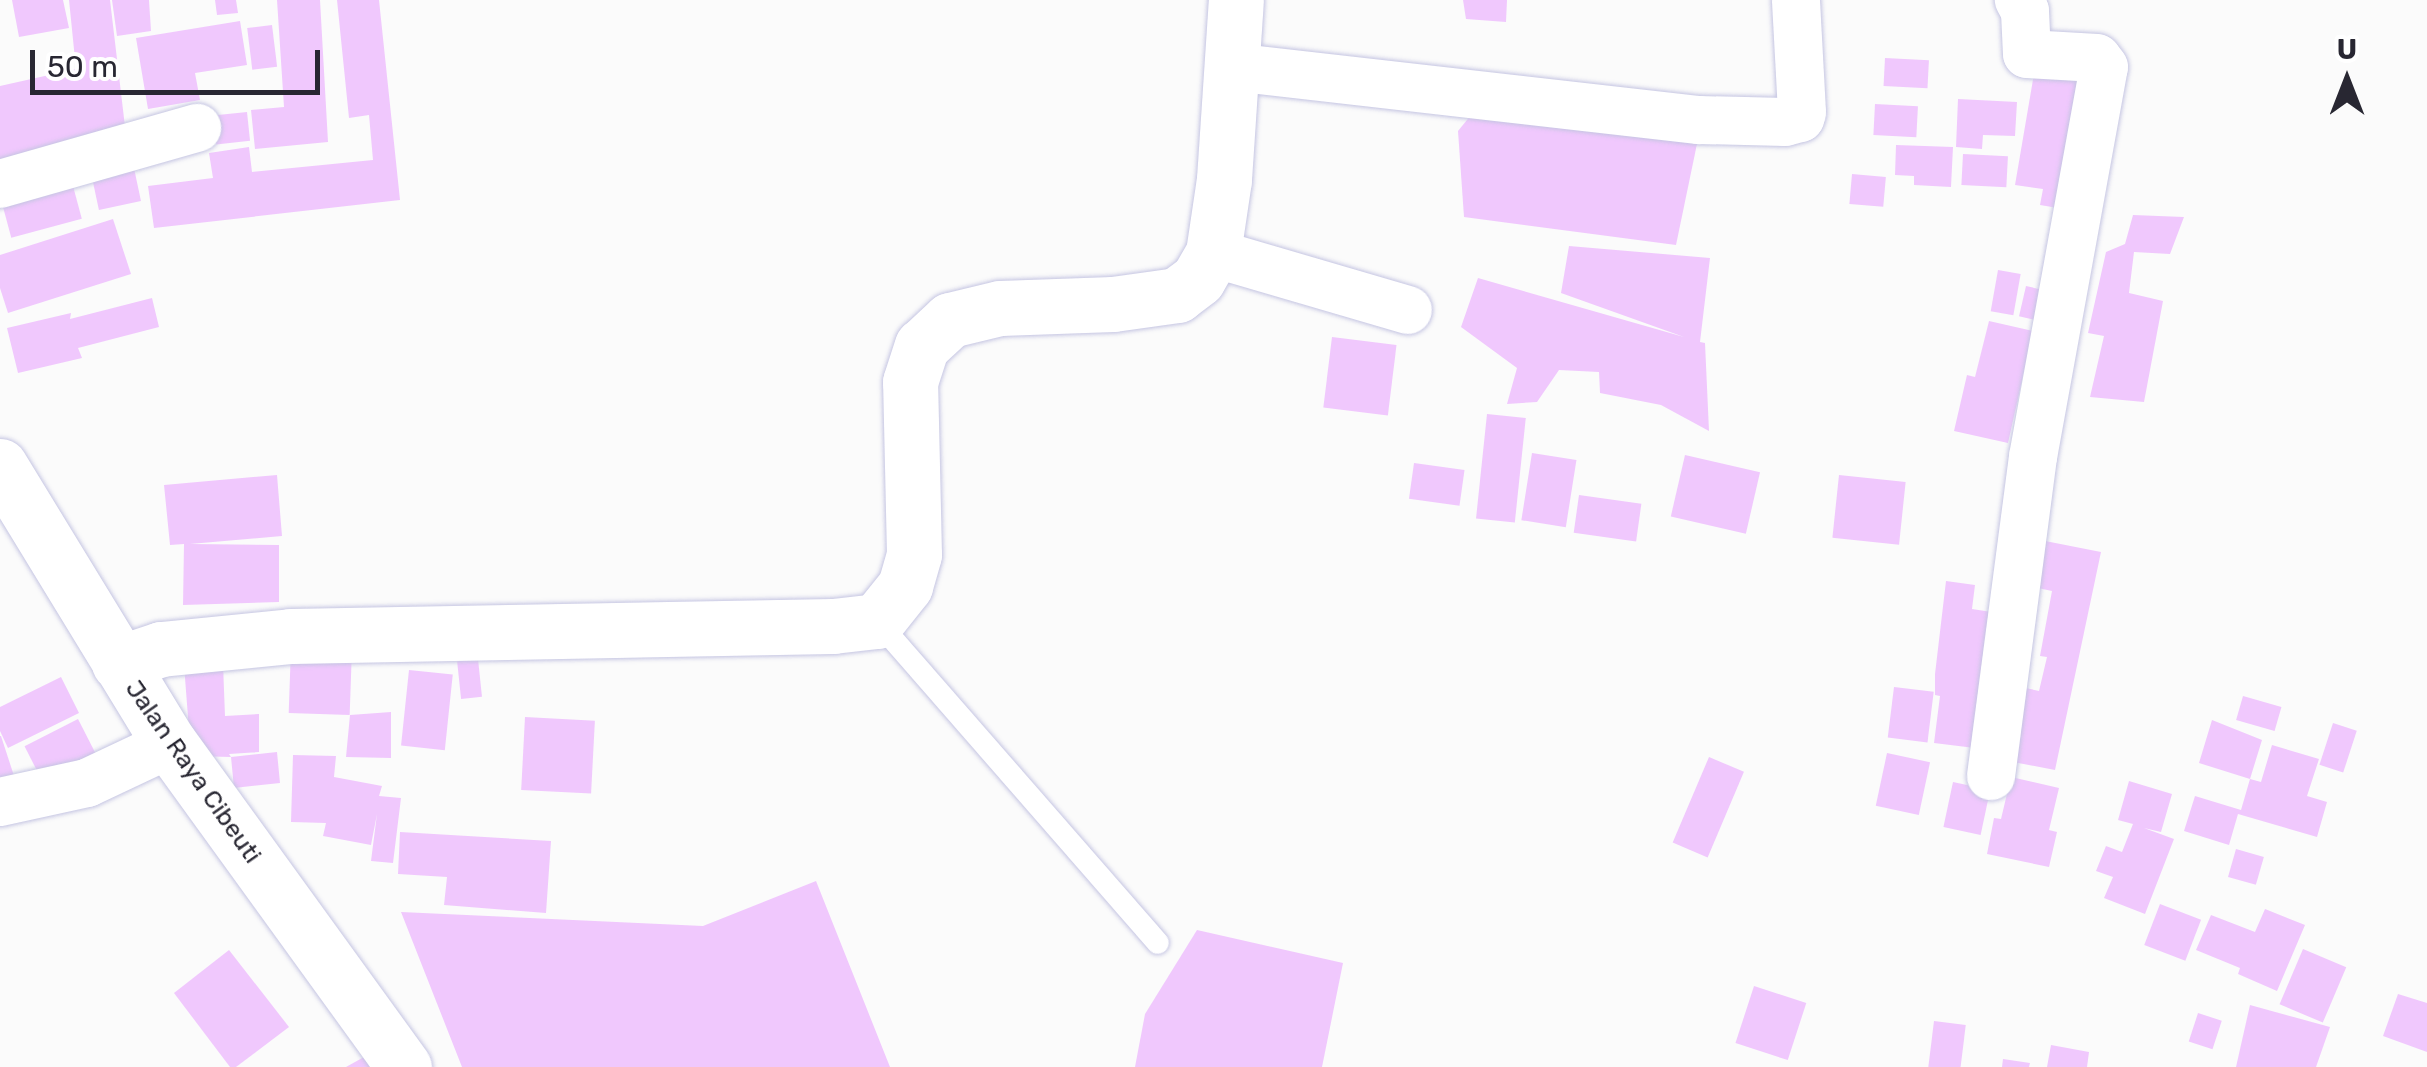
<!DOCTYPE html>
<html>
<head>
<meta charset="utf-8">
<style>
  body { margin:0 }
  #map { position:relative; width:2427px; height:1067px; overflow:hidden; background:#fbfbfb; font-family:Rubik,sans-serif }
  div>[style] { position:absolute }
  .building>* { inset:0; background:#f0c8fd; transform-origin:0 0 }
  .roads { filter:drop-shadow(0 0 2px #c5c5e2) drop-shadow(0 0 2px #c5c5e2) }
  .lane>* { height:22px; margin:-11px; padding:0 11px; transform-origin:11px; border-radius:11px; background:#fff }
  .street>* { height:48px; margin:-24px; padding:0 24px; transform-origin:24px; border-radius:24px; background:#fff }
  .secondary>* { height:55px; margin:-27.5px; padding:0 27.5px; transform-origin:27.5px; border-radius:27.5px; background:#fff }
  span { translate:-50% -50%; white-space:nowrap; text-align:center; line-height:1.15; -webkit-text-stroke:10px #fff; paint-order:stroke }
  .street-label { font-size:25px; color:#282732 }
  .north { position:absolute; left:2297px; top:30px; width:100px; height:100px; -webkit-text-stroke:8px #fff; paint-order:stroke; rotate:0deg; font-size:28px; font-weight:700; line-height:40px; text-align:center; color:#282732 }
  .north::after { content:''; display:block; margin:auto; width:35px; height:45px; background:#282732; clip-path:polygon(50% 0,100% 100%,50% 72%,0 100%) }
  .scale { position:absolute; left:30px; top:50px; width:290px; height:45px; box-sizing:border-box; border:5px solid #282732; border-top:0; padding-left:12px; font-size:30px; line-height:35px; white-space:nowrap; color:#282732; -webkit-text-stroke:8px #fff; paint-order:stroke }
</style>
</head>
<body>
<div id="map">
  <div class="building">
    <div style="clip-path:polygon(12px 0,63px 0,69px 28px,19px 37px)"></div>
    <div style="clip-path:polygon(69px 0,110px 0,126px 135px,0 163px,0 86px,76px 69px)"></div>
    <div style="clip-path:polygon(112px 0,149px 0,151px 31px,117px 36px)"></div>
    <div style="clip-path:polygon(215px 0,236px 0,238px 13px,217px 15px)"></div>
    <div style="clip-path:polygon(277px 0,320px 0,328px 142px,255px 149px,251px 110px,284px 107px)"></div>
    <div style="clip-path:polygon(337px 0,379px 0,400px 200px,154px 228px,148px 186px,213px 178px,209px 153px,249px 147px,252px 172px,373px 160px,369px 115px,349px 118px)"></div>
    <div style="clip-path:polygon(1463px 0,1507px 0,1506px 22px,1466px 19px)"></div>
    <div style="clip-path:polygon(240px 21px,247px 65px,195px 73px,200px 100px,148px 109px,136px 38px)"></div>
    <div style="left:272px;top:25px;width:42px;height:25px;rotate:83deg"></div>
    <div style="left:1885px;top:58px;width:44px;height:28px;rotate:3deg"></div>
    <div style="clip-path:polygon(2035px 68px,2099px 70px,2076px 211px,2040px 205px,2043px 189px,2015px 185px)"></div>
    <div style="clip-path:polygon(1958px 99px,2017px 102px,2015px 136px,1983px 135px,1982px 149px,1956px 147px)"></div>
    <div style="left:1875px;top:104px;width:43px;height:31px;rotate:3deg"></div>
    <div style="left:247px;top:112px;width:29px;height:34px;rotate:84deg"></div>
    <div style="clip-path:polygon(1471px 115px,1698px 139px,1676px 245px,1464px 217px,1458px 131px)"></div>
    <div style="clip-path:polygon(1896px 145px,1953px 147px,1951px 187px,1914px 185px,1914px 176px,1895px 175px)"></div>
    <div style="left:131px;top:154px;width:48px;height:43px;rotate:78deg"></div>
    <div style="left:1963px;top:154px;width:45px;height:31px;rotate:3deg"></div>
    <div style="left:1852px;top:174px;width:34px;height:30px;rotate:5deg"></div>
    <div style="left:73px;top:186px;width:34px;height:73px;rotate:75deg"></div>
    <div style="clip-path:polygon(2133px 215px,2184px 217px,2170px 254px,2134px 252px,2129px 293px,2163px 301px,2144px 402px,2090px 397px,2104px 336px,2088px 333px,2106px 252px,2125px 244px)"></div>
    <div style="clip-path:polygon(113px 219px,131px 274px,8px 313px,0 288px,0 255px)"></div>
    <div style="clip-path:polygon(1569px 246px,1710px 258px,1700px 342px,1705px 343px,1709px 431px,1661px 405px,1600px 393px,1599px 372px,1559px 370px,1537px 402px,1507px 404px,1517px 368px,1461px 327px,1478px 278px,1684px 337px,1561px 293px)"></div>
    <div style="left:1998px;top:270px;width:23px;height:42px;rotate:10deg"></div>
    <div style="left:2026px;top:286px;width:31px;height:31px;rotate:13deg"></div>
    <div style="clip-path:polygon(152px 298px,159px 327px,78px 348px,82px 358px,18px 373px,7px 328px,71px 313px,70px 319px)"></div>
    <div style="clip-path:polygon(1989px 321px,2033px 331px,2008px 443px,1954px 431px,1967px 375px,1975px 377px)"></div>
    <div style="left:1332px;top:337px;width:65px;height:71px;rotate:7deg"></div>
    <div style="left:1487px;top:414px;width:39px;height:105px;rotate:6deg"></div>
    <div style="left:1532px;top:453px;width:45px;height:68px;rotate:9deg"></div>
    <div style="left:1685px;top:455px;width:77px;height:63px;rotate:13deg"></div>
    <div style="left:1414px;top:463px;width:51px;height:36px;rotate:8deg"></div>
    <div style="clip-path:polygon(277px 475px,282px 536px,190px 544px,279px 545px,279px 602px,183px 605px,184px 544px,170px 545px,164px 485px)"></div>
    <div style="left:1839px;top:475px;width:67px;height:63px;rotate:6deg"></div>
    <div style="left:1579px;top:495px;width:63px;height:38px;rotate:8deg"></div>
    <div style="clip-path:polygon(2035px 539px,2101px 552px,2055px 770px,2003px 760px,2026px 688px,2039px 691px,2047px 657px,2040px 656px,2052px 591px,2028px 586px)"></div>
    <div style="clip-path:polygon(1946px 581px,1975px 585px,1972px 609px,1998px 613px,1991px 750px,1934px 743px,1940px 696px,1935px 695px,1935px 674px)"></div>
    <div style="left:291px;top:647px;width:61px;height:66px;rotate:2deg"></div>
    <div style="left:478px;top:659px;width:38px;height:21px;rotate:84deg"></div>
    <div style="clip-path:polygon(223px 664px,225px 716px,259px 714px,259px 752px,229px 754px,231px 757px,277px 752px,280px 783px,234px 788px,231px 757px,191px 756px,184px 665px)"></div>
    <div style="left:409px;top:670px;width:44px;height:76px;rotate:6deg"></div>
    <div style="clip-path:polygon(61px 677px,79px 713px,8px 748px,0 731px,0 707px)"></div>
    <div style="left:1894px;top:687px;width:40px;height:51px;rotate:7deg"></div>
    <div style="left:2243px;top:696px;width:40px;height:25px;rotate:16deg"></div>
    <div style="clip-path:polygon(391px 712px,391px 758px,346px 757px,350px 715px)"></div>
    <div style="left:525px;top:717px;width:70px;height:73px;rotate:3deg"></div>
    <div style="left:78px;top:719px;width:45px;height:60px;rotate:63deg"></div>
    <div style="clip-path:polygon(2212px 720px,2262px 740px,2250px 779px,2261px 782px,2272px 745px,2319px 759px,2307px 796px,2327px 802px,2317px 837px,2238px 814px,2229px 845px,2184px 831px,2195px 796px,2241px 810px,2250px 779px,2199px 763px)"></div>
    <div style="left:2333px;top:723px;width:25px;height:44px;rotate:18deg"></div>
    <div style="clip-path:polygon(0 736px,1px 736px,16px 782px,0 782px)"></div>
    <div style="left:1887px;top:753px;width:44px;height:54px;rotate:12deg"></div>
    <div style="clip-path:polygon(293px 755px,336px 756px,334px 777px,382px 786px,379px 796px,401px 798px,393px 863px,371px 861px,377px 814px,371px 845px,323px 836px,326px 823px,291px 822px)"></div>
    <div style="left:1709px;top:757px;width:38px;height:93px;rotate:23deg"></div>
    <div style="clip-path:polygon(2011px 777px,2059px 788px,2049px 830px,2057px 832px,2049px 867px,1987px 854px,1994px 818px,2001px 819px)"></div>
    <div style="clip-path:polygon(2129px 781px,2172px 794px,2161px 832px,2144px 828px,2174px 839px,2145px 914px,2104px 898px,2113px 877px,2096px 871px,2106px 846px,2122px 852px,2133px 824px,2118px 820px)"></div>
    <div style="left:1953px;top:782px;width:38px;height:46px;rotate:12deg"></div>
    <div style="clip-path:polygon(400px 832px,551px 841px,546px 913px,444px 905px,447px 877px,398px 874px)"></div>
    <div style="left:2236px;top:849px;width:29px;height:29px;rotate:16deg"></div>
    <div style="clip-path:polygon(816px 881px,890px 1067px,462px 1067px,401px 912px,703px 926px)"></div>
    <div style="left:2160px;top:904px;width:44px;height:44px;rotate:21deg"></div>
    <div style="clip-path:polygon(2265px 909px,2305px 925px,2277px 991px,2238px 974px,2240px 968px,2196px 950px,2211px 915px,2255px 932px)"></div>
    <div style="clip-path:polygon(1197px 930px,1343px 963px,1322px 1067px,1135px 1067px,1145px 1014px)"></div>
    <div style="left:2303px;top:949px;width:47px;height:60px;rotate:23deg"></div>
    <div style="clip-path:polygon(229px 950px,289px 1027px,236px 1067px,230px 1067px,174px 993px)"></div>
    <div style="left:1754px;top:986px;width:55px;height:60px;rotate:18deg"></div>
    <div style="clip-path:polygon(2398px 994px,2427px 1003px,2427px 1052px,2383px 1036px)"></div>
    <div style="clip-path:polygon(2250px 1005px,2330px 1027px,2316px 1067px,2236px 1067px)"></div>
    <div style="left:2198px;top:1013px;width:25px;height:30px;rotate:18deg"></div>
    <div style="left:1934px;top:1021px;width:32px;height:47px;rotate:7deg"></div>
    <div style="clip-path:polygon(2051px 1045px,2089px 1052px,2087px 1067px,2047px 1067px)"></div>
    <div style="clip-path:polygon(364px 1057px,370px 1067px,346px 1067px)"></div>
    <div style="clip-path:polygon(2003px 1059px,2030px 1063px,2029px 1067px,2002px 1067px)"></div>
  </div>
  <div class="roads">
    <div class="lane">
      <div style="left:877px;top:621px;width:427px;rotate:48.9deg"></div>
    </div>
    <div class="street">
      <div style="left:1232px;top:67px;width:470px;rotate:6.5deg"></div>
      <div style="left:1699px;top:120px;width:86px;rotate:1.3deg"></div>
      <div style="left:1785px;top:122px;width:16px;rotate:-15deg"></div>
      <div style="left:1800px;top:118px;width:6px;rotate:-72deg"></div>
      <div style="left:1802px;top:112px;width:112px;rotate:-93.1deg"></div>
      <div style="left:0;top:184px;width:205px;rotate:-15.9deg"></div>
      <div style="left:1213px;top:253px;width:203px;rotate:16.3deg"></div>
      <div style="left:1991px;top:776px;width:322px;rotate:-82.5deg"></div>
      <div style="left:2033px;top:457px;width:396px;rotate:-79.7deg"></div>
      <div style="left:2104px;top:67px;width:11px;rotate:-128deg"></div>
      <div style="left:2097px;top:58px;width:70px;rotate:-176.7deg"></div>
      <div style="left:2027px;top:54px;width:43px;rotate:-92.7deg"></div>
      <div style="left:2025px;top:11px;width:13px;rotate:-119deg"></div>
      <div style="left:0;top:802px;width:89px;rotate:-12.3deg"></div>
      <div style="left:87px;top:783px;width:92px;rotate:-25.2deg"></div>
    </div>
    <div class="secondary">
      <div style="left:0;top:466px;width:326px;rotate:58.6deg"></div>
      <div style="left:170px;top:744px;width:399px;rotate:54.1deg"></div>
      <div style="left:119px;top:663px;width:44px;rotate:-18.4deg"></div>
      <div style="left:161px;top:649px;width:131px;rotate:-5.7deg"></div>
      <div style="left:291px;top:636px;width:542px;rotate:-1.06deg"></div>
      <div style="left:833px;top:626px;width:44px;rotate:-6.5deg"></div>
      <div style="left:877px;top:621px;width:45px;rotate:-51.3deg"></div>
      <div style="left:905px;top:586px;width:33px;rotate:-74deg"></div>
      <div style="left:914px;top:554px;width:172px;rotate:-91.3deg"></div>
      <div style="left:910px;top:382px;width:38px;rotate:-72deg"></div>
      <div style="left:922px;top:346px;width:38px;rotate:-43deg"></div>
      <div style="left:950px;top:320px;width:51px;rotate:-13.5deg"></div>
      <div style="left:1000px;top:308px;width:113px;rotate:-2deg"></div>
      <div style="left:1113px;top:304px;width:65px;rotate:-8deg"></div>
      <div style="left:1177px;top:295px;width:26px;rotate:-37deg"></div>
      <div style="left:1198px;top:279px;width:30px;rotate:-60deg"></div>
      <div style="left:1213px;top:253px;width:75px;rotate:-81.5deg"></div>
      <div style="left:1224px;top:179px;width:179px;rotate:-86.2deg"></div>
    </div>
  </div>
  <div class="street-label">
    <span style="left:193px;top:772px;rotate:55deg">Jalan Raya Cibeuti</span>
  </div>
  <div class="north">U</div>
  <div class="scale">50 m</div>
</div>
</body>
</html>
